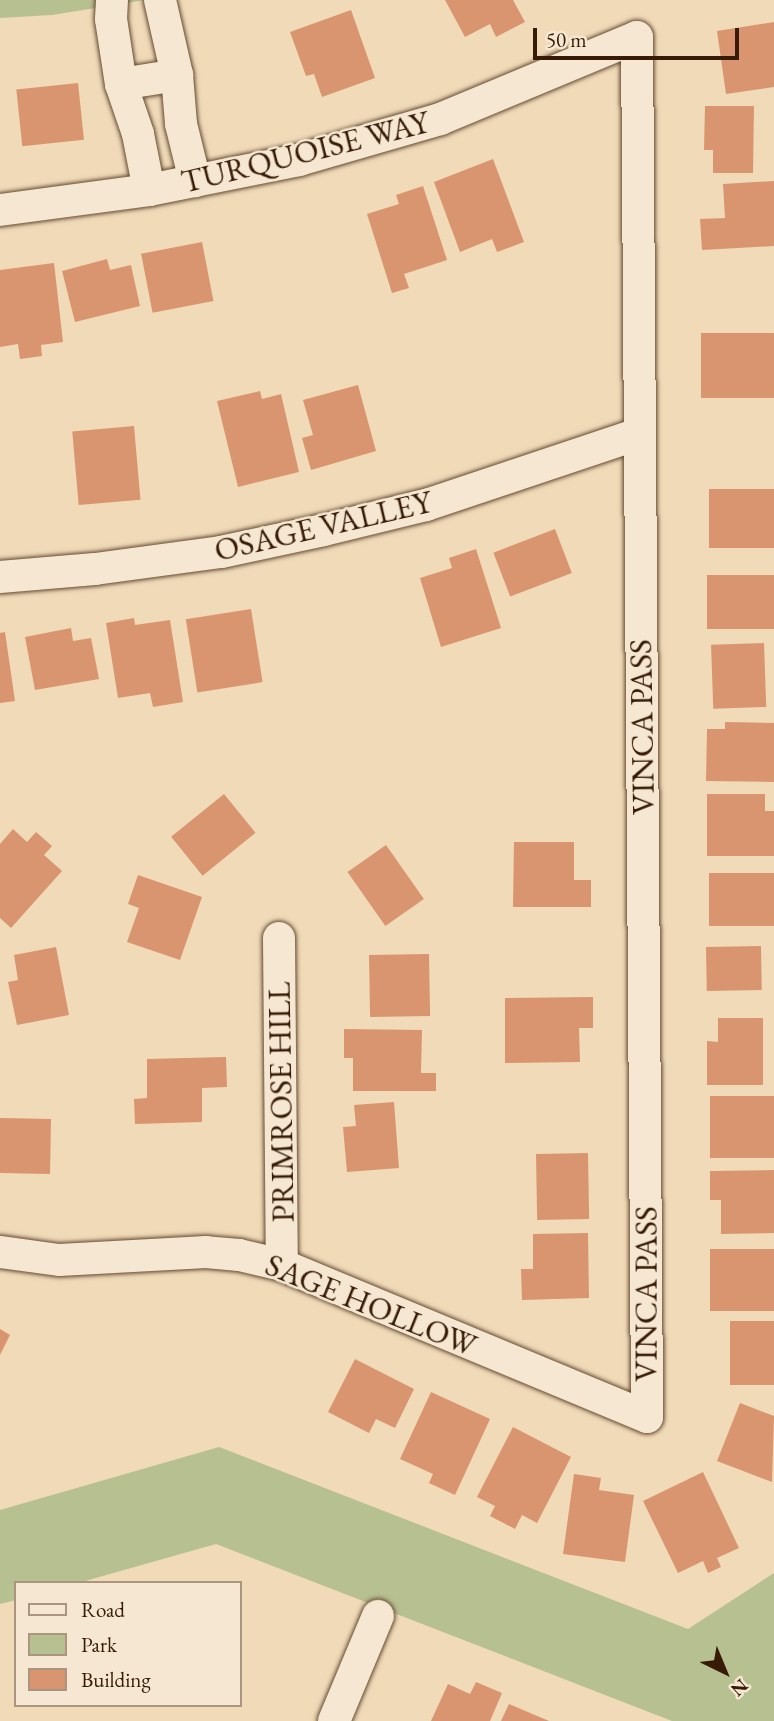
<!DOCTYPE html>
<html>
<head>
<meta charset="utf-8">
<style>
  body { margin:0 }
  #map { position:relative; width:774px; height:1721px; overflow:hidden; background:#f0dab8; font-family:"EB Garamond",serif }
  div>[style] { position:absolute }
  .green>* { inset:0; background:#b7c090 }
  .building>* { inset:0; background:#d9956f; transform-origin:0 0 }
  .roads { filter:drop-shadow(0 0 2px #654b32) drop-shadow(0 0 2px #654b32) }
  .minor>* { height:32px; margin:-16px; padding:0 16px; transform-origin:16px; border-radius:16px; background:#f5e7d1 }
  span { translate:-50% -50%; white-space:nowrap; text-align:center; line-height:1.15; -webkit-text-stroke:5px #f5e7d1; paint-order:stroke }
  .street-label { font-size:32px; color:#371b06 }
  .legend { position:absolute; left:14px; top:1581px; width:228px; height:126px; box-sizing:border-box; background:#f5e7d1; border:2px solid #a99580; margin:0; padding:9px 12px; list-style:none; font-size:21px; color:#371b06 }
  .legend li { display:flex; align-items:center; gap:14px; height:35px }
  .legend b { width:35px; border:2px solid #a99580 }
  .north { position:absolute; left:690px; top:1637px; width:70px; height:70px; -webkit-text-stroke:5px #f5e7d1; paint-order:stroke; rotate:137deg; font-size:19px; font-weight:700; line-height:28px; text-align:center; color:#371b06 }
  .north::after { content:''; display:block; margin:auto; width:24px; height:32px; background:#371b06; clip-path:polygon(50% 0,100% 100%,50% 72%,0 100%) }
  .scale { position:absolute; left:533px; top:28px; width:206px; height:32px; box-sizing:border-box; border:4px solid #371b06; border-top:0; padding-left:9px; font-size:21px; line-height:24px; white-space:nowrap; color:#371b06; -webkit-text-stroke:5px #f5e7d1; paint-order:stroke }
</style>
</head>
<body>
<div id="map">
  <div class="green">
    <div style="clip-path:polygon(0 0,145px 0,52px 15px,0 18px)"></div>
    <div style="clip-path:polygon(219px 1447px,688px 1629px,774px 1573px,774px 1721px,672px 1721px,216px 1544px,78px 1583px,16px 1583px,16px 1600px,0 1604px,0 1510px)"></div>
  </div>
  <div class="building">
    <div style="clip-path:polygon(445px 0,513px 0,525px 22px,496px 37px,490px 24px,465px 37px)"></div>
    <div style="clip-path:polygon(351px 10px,375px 78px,322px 97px,314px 74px,306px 76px,290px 32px)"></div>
    <div style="clip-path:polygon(774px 22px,774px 87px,726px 94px,717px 31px)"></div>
    <div style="left:78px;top:83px;width:57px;height:62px;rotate:84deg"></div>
    <div style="clip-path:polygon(705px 106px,754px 106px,753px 173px,713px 173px,713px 150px,704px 150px)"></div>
    <div style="clip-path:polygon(493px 159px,524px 242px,497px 252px,492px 239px,460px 252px,434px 182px)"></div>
    <div style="clip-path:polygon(774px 181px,774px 246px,702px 250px,700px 219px,725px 218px,723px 184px)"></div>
    <div style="clip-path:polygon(423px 186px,447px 260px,404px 274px,409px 288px,392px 293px,367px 214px,399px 204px,396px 195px)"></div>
    <div style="left:202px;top:242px;width:60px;height:62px;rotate:79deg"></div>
    <div style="clip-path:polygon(107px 259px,110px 270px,131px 265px,140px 306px,75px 322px,62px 271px)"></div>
    <div style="clip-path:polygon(54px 263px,63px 342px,41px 345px,42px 356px,20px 359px,18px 344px,0 347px,0 270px)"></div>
    <div style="left:774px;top:333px;width:65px;height:73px;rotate:90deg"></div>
    <div style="clip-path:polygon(358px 385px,376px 451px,311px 470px,302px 438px,313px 435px,303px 400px)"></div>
    <div style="clip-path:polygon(260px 391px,262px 399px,281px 394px,299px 472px,238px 487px,217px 401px)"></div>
    <div style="left:134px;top:426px;width:74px;height:62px;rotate:85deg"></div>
    <div style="left:774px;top:489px;width:59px;height:65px;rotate:90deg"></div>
    <div style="left:555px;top:529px;width:47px;height:66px;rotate:69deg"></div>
    <div style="clip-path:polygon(476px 549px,501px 628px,441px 647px,420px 578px,452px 568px,449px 558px)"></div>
    <div style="left:707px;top:575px;width:67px;height:54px"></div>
    <div style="left:251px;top:609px;width:74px;height:66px;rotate:81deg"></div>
    <div style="clip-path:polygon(134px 618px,135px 625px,170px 620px,183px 702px,153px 707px,150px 693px,118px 698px,106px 623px)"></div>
    <div style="clip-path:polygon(71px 628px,73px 641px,91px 638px,99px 679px,35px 690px,25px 637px)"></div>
    <div style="clip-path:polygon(5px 632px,15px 701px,0 703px,0 633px)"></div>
    <div style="left:764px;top:643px;width:64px;height:53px;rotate:88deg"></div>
    <div style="clip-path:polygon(725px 722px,774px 723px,774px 782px,706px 781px,707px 729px,725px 729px)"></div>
    <div style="left:224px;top:794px;width:50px;height:68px;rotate:51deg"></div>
    <div style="clip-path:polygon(707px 794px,765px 794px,765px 811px,774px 811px,774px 856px,707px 856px)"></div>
    <div style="clip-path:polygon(13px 829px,27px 842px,36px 832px,52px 846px,44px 855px,62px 871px,11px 928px,0 918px,0 844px)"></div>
    <div style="clip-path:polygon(514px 842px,574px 842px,574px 880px,591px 880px,591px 907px,513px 907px)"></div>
    <div style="left:386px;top:845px;width:66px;height:47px;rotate:55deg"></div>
    <div style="left:774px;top:873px;width:53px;height:65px;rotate:90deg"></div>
    <div style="clip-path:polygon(138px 875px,202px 897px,180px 960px,127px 942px,139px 908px,128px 904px)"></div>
    <div style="left:761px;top:946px;width:44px;height:55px;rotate:89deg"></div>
    <div style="clip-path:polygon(56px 947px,69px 1015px,17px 1025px,8px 982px,18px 980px,14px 955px)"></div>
    <div style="left:429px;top:954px;width:62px;height:60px;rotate:89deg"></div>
    <div style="clip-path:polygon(593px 997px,593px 1028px,579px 1028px,580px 1062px,505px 1063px,505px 998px)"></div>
    <div style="clip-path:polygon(718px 1018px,763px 1018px,763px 1085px,707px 1085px,707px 1041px,718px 1042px)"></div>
    <div style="clip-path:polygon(344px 1029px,422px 1030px,421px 1073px,436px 1073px,436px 1091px,353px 1091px,353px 1058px,344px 1058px)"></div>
    <div style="clip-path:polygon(226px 1057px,227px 1087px,202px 1088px,202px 1122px,135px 1124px,134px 1099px,147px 1098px,147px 1059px)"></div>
    <div style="left:774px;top:1096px;width:62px;height:64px;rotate:90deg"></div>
    <div style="clip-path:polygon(394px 1102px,399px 1168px,347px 1172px,343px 1127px,356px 1126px,354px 1105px)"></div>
    <div style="left:0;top:1118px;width:51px;height:55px;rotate:1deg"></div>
    <div style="left:588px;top:1153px;width:66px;height:52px;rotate:89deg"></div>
    <div style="clip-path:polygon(774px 1170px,774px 1233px,721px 1234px,721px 1200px,710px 1200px,710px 1171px)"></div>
    <div style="clip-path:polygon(588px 1233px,589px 1298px,522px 1300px,521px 1269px,533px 1269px,533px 1234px)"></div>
    <div style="left:710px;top:1249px;width:64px;height:62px"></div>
    <div style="left:774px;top:1321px;width:64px;height:44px;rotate:90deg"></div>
    <div style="clip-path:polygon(0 1329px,10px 1335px,0 1355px)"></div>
    <div style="clip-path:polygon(355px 1359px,414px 1389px,395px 1428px,376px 1419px,369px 1433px,328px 1412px)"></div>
    <div style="clip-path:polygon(431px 1392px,490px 1419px,455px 1495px,429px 1483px,433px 1474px,400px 1459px)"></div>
    <div style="clip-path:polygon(740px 1403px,774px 1416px,772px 1482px,717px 1461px)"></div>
    <div style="clip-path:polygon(513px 1427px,571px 1457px,537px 1523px,522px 1515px,515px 1529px,490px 1516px,495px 1506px,477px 1497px)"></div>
    <div style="clip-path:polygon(703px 1472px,739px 1548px,717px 1558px,721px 1567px,708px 1573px,703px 1561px,678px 1573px,643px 1501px)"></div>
    <div style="clip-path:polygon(574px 1474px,601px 1478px,599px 1490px,634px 1495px,625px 1562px,563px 1554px)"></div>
    <div style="clip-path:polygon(476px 1682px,502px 1693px,490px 1721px,431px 1721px,448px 1684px,470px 1694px)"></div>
    <div style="clip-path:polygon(509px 1704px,549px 1721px,501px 1721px)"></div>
  </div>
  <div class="roads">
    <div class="minor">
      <div style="left:112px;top:0;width:19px;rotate:93deg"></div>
      <div style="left:111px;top:19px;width:66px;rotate:81.3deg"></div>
      <div style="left:121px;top:84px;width:53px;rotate:71.2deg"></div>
      <div style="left:138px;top:134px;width:57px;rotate:78.9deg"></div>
      <div style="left:160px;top:0;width:77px;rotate:77.2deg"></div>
      <div style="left:177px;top:75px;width:49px;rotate:85.3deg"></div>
      <div style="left:181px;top:124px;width:59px;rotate:76.2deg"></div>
      <div style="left:121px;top:84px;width:57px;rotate:-9.1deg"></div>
      <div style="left:0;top:210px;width:150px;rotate:-7.6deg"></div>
      <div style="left:149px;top:190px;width:153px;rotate:-11.3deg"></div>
      <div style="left:299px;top:160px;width:147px;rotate:-16.2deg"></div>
      <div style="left:440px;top:119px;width:213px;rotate:-22.6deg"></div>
      <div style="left:637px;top:37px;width:1380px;rotate:89.58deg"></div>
      <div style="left:647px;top:1417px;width:395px;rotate:-157.4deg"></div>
      <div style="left:282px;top:1265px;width:44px;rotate:-166.9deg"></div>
      <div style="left:239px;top:1255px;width:33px;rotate:-175deg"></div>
      <div style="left:206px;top:1252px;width:147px;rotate:176.9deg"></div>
      <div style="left:59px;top:1260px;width:60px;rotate:-172.3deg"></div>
      <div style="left:0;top:577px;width:95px;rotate:-4.8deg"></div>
      <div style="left:95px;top:569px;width:127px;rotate:-7.7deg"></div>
      <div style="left:221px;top:552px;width:105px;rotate:-12.1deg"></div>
      <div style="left:324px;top:530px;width:105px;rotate:-13.8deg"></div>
      <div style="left:426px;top:505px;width:224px;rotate:-18.5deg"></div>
      <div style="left:279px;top:938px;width:327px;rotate:89.5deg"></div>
      <div style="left:334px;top:1721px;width:114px;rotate:-67.3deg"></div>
    </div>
  </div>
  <div class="street-label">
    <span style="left:305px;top:152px;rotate:-14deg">TURQUOISE WAY</span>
    <span style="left:323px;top:526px;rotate:-13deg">OSAGE VALLEY</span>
    <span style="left:642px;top:727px;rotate:-91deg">VINCA PASS</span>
    <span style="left:281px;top:1102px;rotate:-91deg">PRIMROSE HILL</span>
    <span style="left:646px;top:1294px;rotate:-90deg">VINCA PASS</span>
    <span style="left:371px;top:1305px;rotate:22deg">SAGE HOLLOW</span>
  </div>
  <ul class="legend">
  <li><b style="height:9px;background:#f5e7d1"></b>Road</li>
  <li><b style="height:19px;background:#b7c090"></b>Park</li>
  <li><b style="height:19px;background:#d9956f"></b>Building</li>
  </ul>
  <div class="north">N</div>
  <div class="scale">50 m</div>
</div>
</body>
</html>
